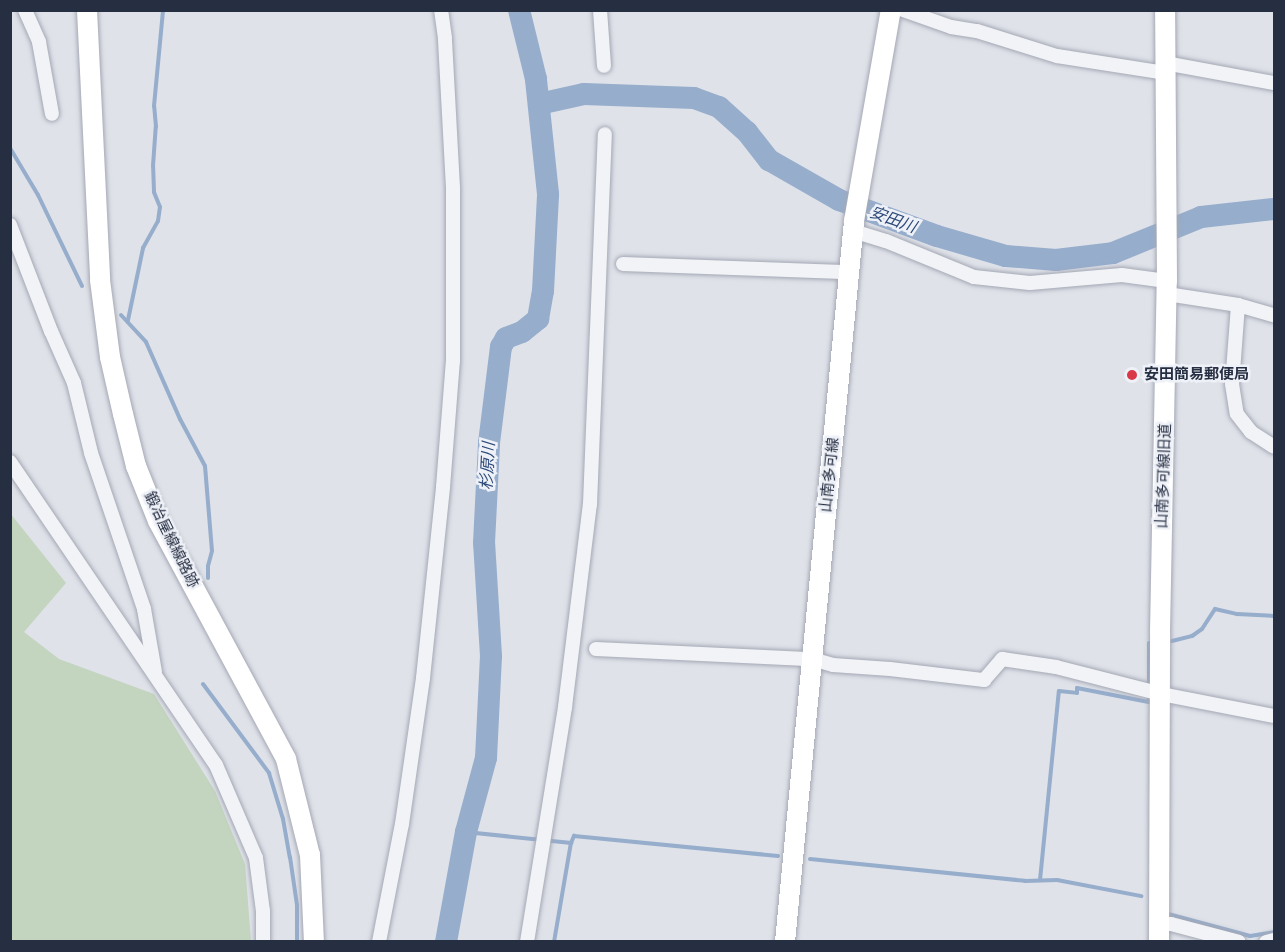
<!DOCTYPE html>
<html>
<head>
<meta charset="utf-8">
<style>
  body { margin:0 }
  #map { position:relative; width:1285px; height:952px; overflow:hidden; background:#dfe2e9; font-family:Figtree,"Noto Sans JP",sans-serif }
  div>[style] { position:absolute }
  .green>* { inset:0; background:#c3d4bf }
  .stream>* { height:4px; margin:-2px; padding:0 2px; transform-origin:2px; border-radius:2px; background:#96adcc }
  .river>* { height:22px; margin:-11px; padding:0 11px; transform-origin:11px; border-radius:11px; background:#96adcc }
  .roads { filter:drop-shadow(0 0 2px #a4a8b4) drop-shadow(0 0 2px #a4a8b4) }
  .street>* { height:14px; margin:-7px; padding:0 7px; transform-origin:7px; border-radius:7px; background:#f2f3f7 }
  .secondary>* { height:20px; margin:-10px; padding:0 10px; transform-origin:10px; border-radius:10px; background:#fff }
  .dots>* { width:16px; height:16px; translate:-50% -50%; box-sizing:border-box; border:3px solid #eef1f7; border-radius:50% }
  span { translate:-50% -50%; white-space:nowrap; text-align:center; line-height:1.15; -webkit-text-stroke:5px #eef1f7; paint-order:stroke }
  .poi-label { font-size:15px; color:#262e42; font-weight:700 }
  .left { translate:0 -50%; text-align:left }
  .street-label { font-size:15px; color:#262e42 }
  .water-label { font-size:16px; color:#2d4a79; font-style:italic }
  .frame { position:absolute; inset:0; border:12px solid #262e42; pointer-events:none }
</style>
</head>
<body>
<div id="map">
  <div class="green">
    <div style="clip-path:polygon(10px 513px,66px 583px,24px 632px,59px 659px,154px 694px,215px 791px,245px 864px,251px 941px,11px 941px)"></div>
  </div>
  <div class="stream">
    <div style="left:10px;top:148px;width:55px;rotate:59.2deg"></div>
    <div style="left:38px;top:195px;width:101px;rotate:64.2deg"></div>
    <div style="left:121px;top:315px;width:37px;rotate:47deg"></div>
    <div style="left:146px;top:342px;width:84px;rotate:66.2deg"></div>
    <div style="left:180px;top:419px;width:53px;rotate:62deg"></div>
    <div style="left:205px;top:466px;width:85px;rotate:85.3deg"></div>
    <div style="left:212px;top:551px;width:16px;rotate:105deg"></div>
    <div style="left:208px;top:566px;width:12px;rotate:90deg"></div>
    <div style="left:128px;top:320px;width:74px;rotate:-78.2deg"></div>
    <div style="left:143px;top:248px;width:31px;rotate:-61deg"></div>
    <div style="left:158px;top:221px;width:14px;rotate:-82deg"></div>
    <div style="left:160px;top:207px;width:16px;rotate:-112deg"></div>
    <div style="left:154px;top:192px;width:26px;rotate:-92deg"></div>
    <div style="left:153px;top:166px;width:39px;rotate:-86deg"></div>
    <div style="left:156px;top:127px;width:21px;rotate:-95deg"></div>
    <div style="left:154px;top:106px;width:96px;rotate:-84.6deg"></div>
    <div style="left:1172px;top:641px;width:21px;rotate:-14deg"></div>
    <div style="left:1192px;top:636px;width:12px;rotate:-35deg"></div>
    <div style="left:1202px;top:629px;width:24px;rotate:-57deg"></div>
    <div style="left:1215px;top:609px;width:23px;rotate:13deg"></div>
    <div style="left:1237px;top:614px;width:37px;rotate:3deg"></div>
    <div style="left:1149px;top:643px;width:44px;rotate:90deg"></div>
    <div style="left:203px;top:684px;width:111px;rotate:53.4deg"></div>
    <div style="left:269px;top:773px;width:48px;rotate:73.1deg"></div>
    <div style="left:283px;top:819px;width:39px;rotate:80deg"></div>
    <div style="left:290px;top:857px;width:49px;rotate:81.7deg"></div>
    <div style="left:297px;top:905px;width:37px;rotate:90deg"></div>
    <div style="left:466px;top:832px;width:106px;rotate:6deg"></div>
    <div style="left:571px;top:843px;width:8px;rotate:-67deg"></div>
    <div style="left:574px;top:836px;width:205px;rotate:5.6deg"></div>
    <div style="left:810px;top:859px;width:216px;rotate:5.8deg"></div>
    <div style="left:1025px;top:881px;width:32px;rotate:-2deg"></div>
    <div style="left:1057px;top:880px;width:86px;rotate:10.8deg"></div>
    <div style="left:1040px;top:880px;width:190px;rotate:-84.3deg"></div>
    <div style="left:1059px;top:691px;width:18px;rotate:6deg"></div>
    <div style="left:1077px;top:693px;width:5px;rotate:-90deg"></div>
    <div style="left:1077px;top:688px;width:73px;rotate:11deg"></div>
    <div style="left:1149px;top:702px;width:8px;rotate:-90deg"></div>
    <div style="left:1168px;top:914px;width:85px;rotate:15deg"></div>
    <div style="left:1250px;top:936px;width:24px;rotate:-9deg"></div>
    <div style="left:554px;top:942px;width:100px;rotate:-80.3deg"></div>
  </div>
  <div class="river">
    <div style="left:539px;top:104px;width:46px;rotate:-12.5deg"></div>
    <div style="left:584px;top:94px;width:110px;rotate:2.1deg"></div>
    <div style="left:694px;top:98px;width:27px;rotate:20deg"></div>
    <div style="left:719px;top:107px;width:38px;rotate:42deg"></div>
    <div style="left:747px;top:132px;width:36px;rotate:52deg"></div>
    <div style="left:769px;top:160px;width:81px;rotate:29.7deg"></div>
    <div style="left:839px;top:200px;width:104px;rotate:20.2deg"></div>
    <div style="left:937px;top:236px;width:72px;rotate:16.2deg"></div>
    <div style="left:1006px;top:256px;width:50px;rotate:4.6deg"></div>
    <div style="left:1056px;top:260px;width:57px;rotate:-7deg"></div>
    <div style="left:1113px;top:253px;width:95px;rotate:-22.2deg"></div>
    <div style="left:1201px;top:217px;width:73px;rotate:-6.3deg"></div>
    <div style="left:446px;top:942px;width:112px;rotate:-79.7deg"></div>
    <div style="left:466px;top:832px;width:77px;rotate:-74.9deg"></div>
    <div style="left:486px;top:758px;width:102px;rotate:-87.2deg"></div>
    <div style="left:491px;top:656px;width:113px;rotate:-93.5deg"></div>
    <div style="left:484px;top:543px;width:100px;rotate:-87.1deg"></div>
    <div style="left:489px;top:443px;width:97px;rotate:-82.9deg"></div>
    <div style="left:501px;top:347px;width:10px;rotate:-61deg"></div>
    <div style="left:506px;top:338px;width:17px;rotate:-21deg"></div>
    <div style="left:522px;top:332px;width:21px;rotate:-39deg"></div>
    <div style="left:538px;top:319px;width:28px;rotate:-80deg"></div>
    <div style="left:543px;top:291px;width:97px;rotate:-87deg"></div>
    <div style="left:548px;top:194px;width:116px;rotate:-96deg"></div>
    <div style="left:536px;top:79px;width:71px;rotate:-103.8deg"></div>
  </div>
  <div class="roads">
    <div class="street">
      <div style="left:25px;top:10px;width:35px;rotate:66deg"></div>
      <div style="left:39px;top:42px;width:73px;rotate:79.8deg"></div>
      <div style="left:600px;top:10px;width:56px;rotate:85.9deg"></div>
      <div style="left:903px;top:10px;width:51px;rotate:19.5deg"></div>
      <div style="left:951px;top:27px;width:26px;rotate:9deg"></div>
      <div style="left:977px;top:31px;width:84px;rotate:17.4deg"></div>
      <div style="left:1057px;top:56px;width:109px;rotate:8.9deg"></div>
      <div style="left:1165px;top:63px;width:111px;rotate:10.4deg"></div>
      <div style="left:10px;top:225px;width:114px;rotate:68.9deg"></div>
      <div style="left:51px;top:331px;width:57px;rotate:66.1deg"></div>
      <div style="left:74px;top:383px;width:72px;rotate:76.3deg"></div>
      <div style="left:91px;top:453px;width:165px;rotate:71.2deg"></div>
      <div style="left:144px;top:609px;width:64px;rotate:80.1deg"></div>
      <div style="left:853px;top:231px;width:34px;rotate:17deg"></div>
      <div style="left:886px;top:241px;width:95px;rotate:22.2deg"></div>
      <div style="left:974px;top:277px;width:56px;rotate:6.1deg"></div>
      <div style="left:1030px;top:283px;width:92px;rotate:-5deg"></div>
      <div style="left:1122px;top:275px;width:45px;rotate:7.6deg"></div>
      <div style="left:623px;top:264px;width:220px;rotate:2.1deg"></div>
      <div style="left:843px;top:272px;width:7px;rotate:34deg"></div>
      <div style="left:1167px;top:294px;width:72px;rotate:8.8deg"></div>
      <div style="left:1238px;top:305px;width:37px;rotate:16deg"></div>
      <div style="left:1238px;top:305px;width:79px;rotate:94.3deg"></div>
      <div style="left:1232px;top:384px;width:30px;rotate:81deg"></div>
      <div style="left:1237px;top:414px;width:23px;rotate:52deg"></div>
      <div style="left:1251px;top:432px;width:27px;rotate:33deg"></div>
      <div style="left:10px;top:462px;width:366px;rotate:55.8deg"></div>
      <div style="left:216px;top:765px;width:101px;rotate:66.7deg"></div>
      <div style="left:256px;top:858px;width:53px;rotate:82.5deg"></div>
      <div style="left:263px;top:911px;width:31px;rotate:90deg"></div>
      <div style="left:596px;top:649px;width:216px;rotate:2.7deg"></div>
      <div style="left:812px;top:659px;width:22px;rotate:16deg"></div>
      <div style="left:833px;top:665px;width:57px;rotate:4deg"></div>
      <div style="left:890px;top:669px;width:95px;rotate:6.7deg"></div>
      <div style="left:984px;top:680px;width:28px;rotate:-49deg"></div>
      <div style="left:1002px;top:659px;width:55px;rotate:8.4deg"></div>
      <div style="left:1056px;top:667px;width:108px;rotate:14.4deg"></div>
      <div style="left:1161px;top:694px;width:115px;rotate:11deg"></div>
      <div style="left:1159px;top:924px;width:12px"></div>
      <div style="left:1171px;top:924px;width:70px;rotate:14.8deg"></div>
      <div style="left:379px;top:942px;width:120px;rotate:-79deg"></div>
      <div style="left:402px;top:824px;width:148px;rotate:-81.8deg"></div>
      <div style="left:423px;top:678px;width:192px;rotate:-84deg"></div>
      <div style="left:443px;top:487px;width:126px;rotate:-85.5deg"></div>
      <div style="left:453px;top:361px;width:173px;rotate:-90deg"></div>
      <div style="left:453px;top:188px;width:150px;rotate:-93.1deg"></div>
      <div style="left:445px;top:38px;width:28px;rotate:-98deg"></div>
      <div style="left:527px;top:942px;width:238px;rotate:-80.8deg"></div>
      <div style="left:565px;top:707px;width:205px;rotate:-83deg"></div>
      <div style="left:590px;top:504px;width:370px;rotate:-87.7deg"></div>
      <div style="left:1266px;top:942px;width:8px;rotate:-14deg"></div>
    </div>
    <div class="secondary">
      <div style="left:87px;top:10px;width:270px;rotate:87.2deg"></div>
      <div style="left:100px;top:280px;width:78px;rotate:82.6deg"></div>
      <div style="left:110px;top:357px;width:58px;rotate:77.2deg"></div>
      <div style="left:123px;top:414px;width:54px;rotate:76deg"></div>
      <div style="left:136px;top:466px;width:59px;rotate:68.2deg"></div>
      <div style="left:158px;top:521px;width:270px;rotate:61.7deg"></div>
      <div style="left:286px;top:759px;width:99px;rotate:76deg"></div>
      <div style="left:310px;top:855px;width:87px;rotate:87.4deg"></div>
      <div style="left:785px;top:942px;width:724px;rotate:-84.53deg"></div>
      <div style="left:854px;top:221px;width:214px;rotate:-80.1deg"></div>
      <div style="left:1159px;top:942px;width:310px;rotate:-89.8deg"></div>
      <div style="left:1160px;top:632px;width:351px;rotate:-88.9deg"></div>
      <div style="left:1167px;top:281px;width:271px;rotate:-90.4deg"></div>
    </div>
  </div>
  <div class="dots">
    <div style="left:1132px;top:375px;background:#d93946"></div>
  </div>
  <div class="poi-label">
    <span class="left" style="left:1144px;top:375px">安田簡易郵便局</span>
  </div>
  <div class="street-label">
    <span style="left:830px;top:475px;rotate:-84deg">山南多可線</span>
    <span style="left:1164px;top:476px;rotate:-88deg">山南多可線旧道</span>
    <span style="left:171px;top:540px;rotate:64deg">鍛冶屋線線路跡</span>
  </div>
  <div class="water-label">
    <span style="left:893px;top:220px;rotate:20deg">安田川</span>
    <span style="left:488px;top:466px;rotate:-87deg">杉原川</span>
  </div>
  <div class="frame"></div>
</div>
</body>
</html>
